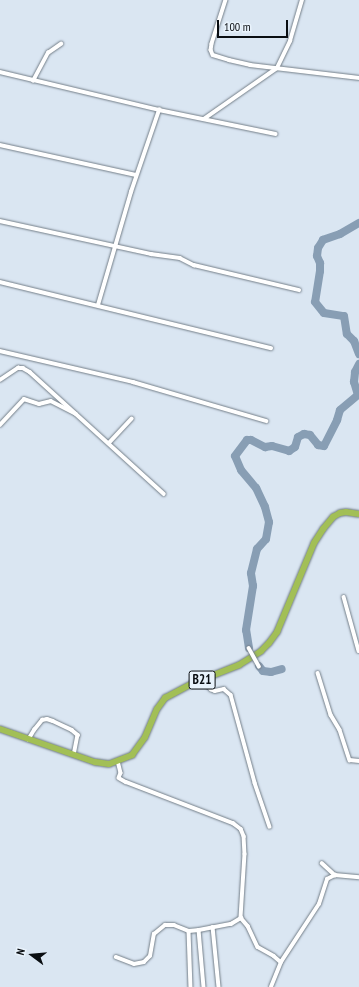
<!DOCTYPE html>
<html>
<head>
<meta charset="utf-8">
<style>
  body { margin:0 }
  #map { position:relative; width:359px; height:987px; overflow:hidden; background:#dae6f2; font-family:"PT Sans Narrow",sans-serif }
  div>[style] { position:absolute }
  .river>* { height:8px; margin:-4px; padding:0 4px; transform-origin:4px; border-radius:4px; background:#889eb4 }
  .roads { filter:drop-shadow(0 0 1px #737e88) drop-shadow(0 0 1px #737e88) }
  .minor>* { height:3.5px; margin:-1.75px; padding:0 1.75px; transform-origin:1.75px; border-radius:1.75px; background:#fff }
  .trunk>* { height:6px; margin:-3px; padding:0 3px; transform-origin:3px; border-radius:3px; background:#a2bf56 }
  .bridges { filter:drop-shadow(0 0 1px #737e88) drop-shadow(0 0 1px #737e88) }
  .minor-bridge>* { height:3.5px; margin:-1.75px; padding:0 1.75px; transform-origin:1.75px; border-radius:1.75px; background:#fff }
  span { translate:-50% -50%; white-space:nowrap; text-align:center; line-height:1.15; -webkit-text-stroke:3px #e9f3fc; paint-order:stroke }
  .shield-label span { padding:1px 3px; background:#e9f3fc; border:1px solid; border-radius:3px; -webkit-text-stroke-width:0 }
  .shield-label { font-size:13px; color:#0a0e12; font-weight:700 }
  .north { position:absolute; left:12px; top:935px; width:40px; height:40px; -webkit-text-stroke:3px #e9f3fc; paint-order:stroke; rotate:286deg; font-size:11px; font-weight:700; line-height:16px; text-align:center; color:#0a0e12 }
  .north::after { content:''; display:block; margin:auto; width:14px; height:18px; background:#0a0e12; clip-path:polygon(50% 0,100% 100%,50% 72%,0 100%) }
  .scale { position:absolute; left:217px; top:20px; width:71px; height:18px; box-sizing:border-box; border:2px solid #0a0e12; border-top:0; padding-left:5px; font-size:12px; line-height:14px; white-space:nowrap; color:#0a0e12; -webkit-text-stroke:3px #e9f3fc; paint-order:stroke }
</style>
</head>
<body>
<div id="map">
  <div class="river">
    <div style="left:359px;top:223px;width:22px;rotate:150deg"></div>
    <div style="left:340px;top:234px;width:18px;rotate:161deg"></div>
    <div style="left:323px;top:240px;width:9px;rotate:122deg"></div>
    <div style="left:318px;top:248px;width:8px;rotate:97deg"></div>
    <div style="left:317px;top:256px;width:8px;rotate:67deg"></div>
    <div style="left:320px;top:263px;width:8px;rotate:90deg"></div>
    <div style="left:320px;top:271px;width:31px;rotate:99deg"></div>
    <div style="left:315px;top:302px;width:14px;rotate:51deg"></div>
    <div style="left:324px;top:313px;width:20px;rotate:9deg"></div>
    <div style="left:344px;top:316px;width:18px;rotate:81deg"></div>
    <div style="left:347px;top:334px;width:10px;rotate:45deg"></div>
    <div style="left:354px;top:341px;width:14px;rotate:69deg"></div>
    <div style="left:249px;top:648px;width:18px;rotate:-99deg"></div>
    <div style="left:246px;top:630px;width:45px;rotate:-81deg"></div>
    <div style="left:253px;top:586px;width:13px;rotate:-99deg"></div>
    <div style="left:251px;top:573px;width:25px;rotate:-76deg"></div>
    <div style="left:257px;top:549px;width:13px;rotate:-48deg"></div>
    <div style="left:266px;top:539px;width:17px;rotate:-80deg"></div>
    <div style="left:269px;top:522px;width:16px;rotate:-105deg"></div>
    <div style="left:265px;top:507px;width:21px;rotate:-115deg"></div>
    <div style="left:256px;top:488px;width:23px;rotate:-130deg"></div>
    <div style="left:241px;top:470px;width:15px;rotate:-113deg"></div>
    <div style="left:235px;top:456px;width:20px;rotate:-53deg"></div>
    <div style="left:247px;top:440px;width:4px"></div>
    <div style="left:251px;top:440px;width:16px;rotate:27deg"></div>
    <div style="left:265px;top:447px;width:7px;rotate:-8deg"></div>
    <div style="left:272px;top:446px;width:18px;rotate:16deg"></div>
    <div style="left:289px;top:451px;width:7px;rotate:-34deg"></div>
    <div style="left:295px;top:447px;width:10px;rotate:-73deg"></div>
    <div style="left:298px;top:437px;width:7px;rotate:-27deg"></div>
    <div style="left:304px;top:434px;width:6px;rotate:9deg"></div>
    <div style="left:310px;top:435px;width:13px;rotate:51deg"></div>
    <div style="left:318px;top:445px;width:6px;rotate:9deg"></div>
    <div style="left:324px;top:446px;width:29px;rotate:-63deg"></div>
    <div style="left:337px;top:420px;width:10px;rotate:-73deg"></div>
    <div style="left:340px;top:410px;width:23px;rotate:-40deg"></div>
    <div style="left:358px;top:395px;width:14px;rotate:-107deg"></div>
    <div style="left:354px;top:382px;width:10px;rotate:-84deg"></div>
    <div style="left:355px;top:372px;width:9px;rotate:-63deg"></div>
    <div style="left:259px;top:666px;width:6px;rotate:51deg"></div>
    <div style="left:263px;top:671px;width:8px;rotate:7deg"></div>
    <div style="left:271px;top:672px;width:11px;rotate:-15deg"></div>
  </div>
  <div class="roads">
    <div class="minor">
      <div style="left:226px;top:0;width:46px;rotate:107.7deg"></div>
      <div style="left:212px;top:44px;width:6px;rotate:99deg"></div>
      <div style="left:211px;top:50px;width:5px;rotate:68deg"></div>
      <div style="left:213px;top:55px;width:17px;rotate:17deg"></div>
      <div style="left:229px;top:60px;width:22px;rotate:13deg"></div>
      <div style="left:250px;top:65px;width:110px;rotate:6.8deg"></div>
      <div style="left:0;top:72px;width:163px;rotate:13.4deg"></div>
      <div style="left:159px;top:110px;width:119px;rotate:11.6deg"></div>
      <div style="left:33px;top:81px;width:32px;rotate:-62deg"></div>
      <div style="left:48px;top:53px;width:16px;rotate:-35deg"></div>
      <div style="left:204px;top:119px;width:89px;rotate:-34.9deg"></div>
      <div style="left:277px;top:68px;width:30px;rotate:-64deg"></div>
      <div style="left:290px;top:41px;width:43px;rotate:-73.7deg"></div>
      <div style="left:0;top:145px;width:139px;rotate:12.4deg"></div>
      <div style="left:0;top:221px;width:155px;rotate:12.3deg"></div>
      <div style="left:151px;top:254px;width:29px;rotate:8deg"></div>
      <div style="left:180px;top:258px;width:16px;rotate:27deg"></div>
      <div style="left:194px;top:265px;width:108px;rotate:13.4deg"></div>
      <div style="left:0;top:282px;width:279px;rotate:13.7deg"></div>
      <div style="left:98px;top:305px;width:118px;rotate:-73.7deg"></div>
      <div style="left:131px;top:192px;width:87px;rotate:-71.1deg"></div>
      <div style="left:0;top:351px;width:137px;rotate:13.1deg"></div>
      <div style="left:133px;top:382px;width:139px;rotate:16.3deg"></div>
      <div style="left:0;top:380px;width:22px;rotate:-34deg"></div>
      <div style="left:18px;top:368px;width:5px"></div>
      <div style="left:23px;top:368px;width:8px;rotate:30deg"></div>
      <div style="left:30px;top:372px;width:181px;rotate:42.3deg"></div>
      <div style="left:0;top:425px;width:35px;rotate:-47deg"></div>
      <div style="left:24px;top:399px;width:16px;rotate:18deg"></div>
      <div style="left:39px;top:404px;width:12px;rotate:-14deg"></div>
      <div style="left:51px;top:401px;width:28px;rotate:27deg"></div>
      <div style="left:109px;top:443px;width:33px;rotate:-47deg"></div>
      <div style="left:344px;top:597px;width:56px;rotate:74.5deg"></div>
      <div style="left:318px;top:673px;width:44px;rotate:72.8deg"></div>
      <div style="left:331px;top:715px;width:17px;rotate:59deg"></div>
      <div style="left:340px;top:730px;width:32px;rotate:72deg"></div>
      <div style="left:350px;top:760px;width:9px;rotate:6deg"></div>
      <div style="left:206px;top:679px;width:6px;rotate:81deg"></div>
      <div style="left:207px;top:685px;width:6px;rotate:45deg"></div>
      <div style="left:211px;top:689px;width:4px;rotate:27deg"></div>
      <div style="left:215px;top:691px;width:9px;rotate:-13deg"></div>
      <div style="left:224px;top:689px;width:9px;rotate:41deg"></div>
      <div style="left:231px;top:695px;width:91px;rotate:74.7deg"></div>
      <div style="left:255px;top:783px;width:46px;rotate:71.2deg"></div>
      <div style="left:28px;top:740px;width:12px;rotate:-59deg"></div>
      <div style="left:34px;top:730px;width:13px;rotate:-51deg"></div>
      <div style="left:42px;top:720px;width:5px;rotate:-11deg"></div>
      <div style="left:47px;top:719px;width:6px;rotate:18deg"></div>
      <div style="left:53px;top:721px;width:21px;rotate:25deg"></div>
      <div style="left:72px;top:730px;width:8px;rotate:40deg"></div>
      <div style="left:78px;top:735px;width:20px;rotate:101deg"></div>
      <div style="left:118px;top:761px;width:12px;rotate:76deg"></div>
      <div style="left:121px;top:773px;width:5px;rotate:112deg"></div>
      <div style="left:119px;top:778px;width:8px;rotate:30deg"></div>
      <div style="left:126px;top:782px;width:115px;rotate:21deg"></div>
      <div style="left:233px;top:823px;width:10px;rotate:37deg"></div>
      <div style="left:241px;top:829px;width:8px;rotate:67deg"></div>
      <div style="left:244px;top:836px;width:18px;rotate:87deg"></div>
      <div style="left:245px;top:854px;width:64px;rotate:93.6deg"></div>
      <div style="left:322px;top:863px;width:18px;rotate:43deg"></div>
      <div style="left:213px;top:927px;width:60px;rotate:84.3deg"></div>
      <div style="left:199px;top:930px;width:57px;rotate:85deg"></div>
      <div style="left:189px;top:931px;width:56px;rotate:88deg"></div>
      <div style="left:116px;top:957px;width:19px;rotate:21deg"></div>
      <div style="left:134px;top:964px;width:10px;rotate:-11deg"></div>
      <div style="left:144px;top:962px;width:8px;rotate:-45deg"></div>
      <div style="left:150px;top:956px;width:22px;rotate:-80deg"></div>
      <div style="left:154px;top:934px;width:14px;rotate:-39deg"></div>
      <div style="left:165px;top:925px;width:9px"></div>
      <div style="left:174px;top:925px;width:16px;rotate:22deg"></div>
      <div style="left:189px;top:931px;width:10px;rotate:-6deg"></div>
      <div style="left:199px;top:930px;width:33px;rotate:-11deg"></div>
      <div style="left:231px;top:924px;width:12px;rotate:-31deg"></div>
      <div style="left:241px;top:918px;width:11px;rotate:49deg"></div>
      <div style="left:248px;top:926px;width:23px;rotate:65deg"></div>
      <div style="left:258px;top:947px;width:18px;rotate:29deg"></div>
      <div style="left:274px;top:956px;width:9px;rotate:41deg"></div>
      <div style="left:271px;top:987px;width:27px;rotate:-68deg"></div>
      <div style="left:281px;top:962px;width:69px;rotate:-56.8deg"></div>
      <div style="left:319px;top:904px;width:26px;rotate:-72deg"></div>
      <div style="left:327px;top:879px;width:9px;rotate:-27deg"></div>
      <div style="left:335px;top:875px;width:24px;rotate:5deg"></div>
    </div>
    <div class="trunk">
      <div style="left:0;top:729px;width:101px;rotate:19.2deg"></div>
      <div style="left:95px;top:762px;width:14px;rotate:8deg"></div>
      <div style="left:109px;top:764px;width:25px;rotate:-21deg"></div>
      <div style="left:132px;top:755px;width:22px;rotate:-54deg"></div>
      <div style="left:145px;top:737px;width:30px;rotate:-67deg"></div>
      <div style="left:157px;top:709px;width:14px;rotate:-54deg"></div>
      <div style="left:165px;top:698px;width:30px;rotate:-28deg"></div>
      <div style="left:191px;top:684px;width:52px;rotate:-21.6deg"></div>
      <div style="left:239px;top:665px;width:26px;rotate:-32deg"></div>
      <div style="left:261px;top:651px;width:11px;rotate:-45deg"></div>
      <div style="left:269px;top:643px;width:14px;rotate:-54deg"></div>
      <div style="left:277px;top:632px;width:96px;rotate:-67.4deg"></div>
      <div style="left:314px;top:543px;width:17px;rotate:-57deg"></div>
      <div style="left:323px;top:529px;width:16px;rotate:-50deg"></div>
      <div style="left:333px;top:517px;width:8px;rotate:-30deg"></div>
      <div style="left:340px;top:513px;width:6px;rotate:-9deg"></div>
      <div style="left:346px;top:512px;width:13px;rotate:9deg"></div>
    </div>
  </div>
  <div class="bridges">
    <div class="minor-bridge">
      <div style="left:249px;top:648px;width:21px;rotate:61deg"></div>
    </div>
  </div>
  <div class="shield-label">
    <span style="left:202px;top:680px">B21</span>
  </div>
  <div class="north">N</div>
  <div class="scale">100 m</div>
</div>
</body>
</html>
